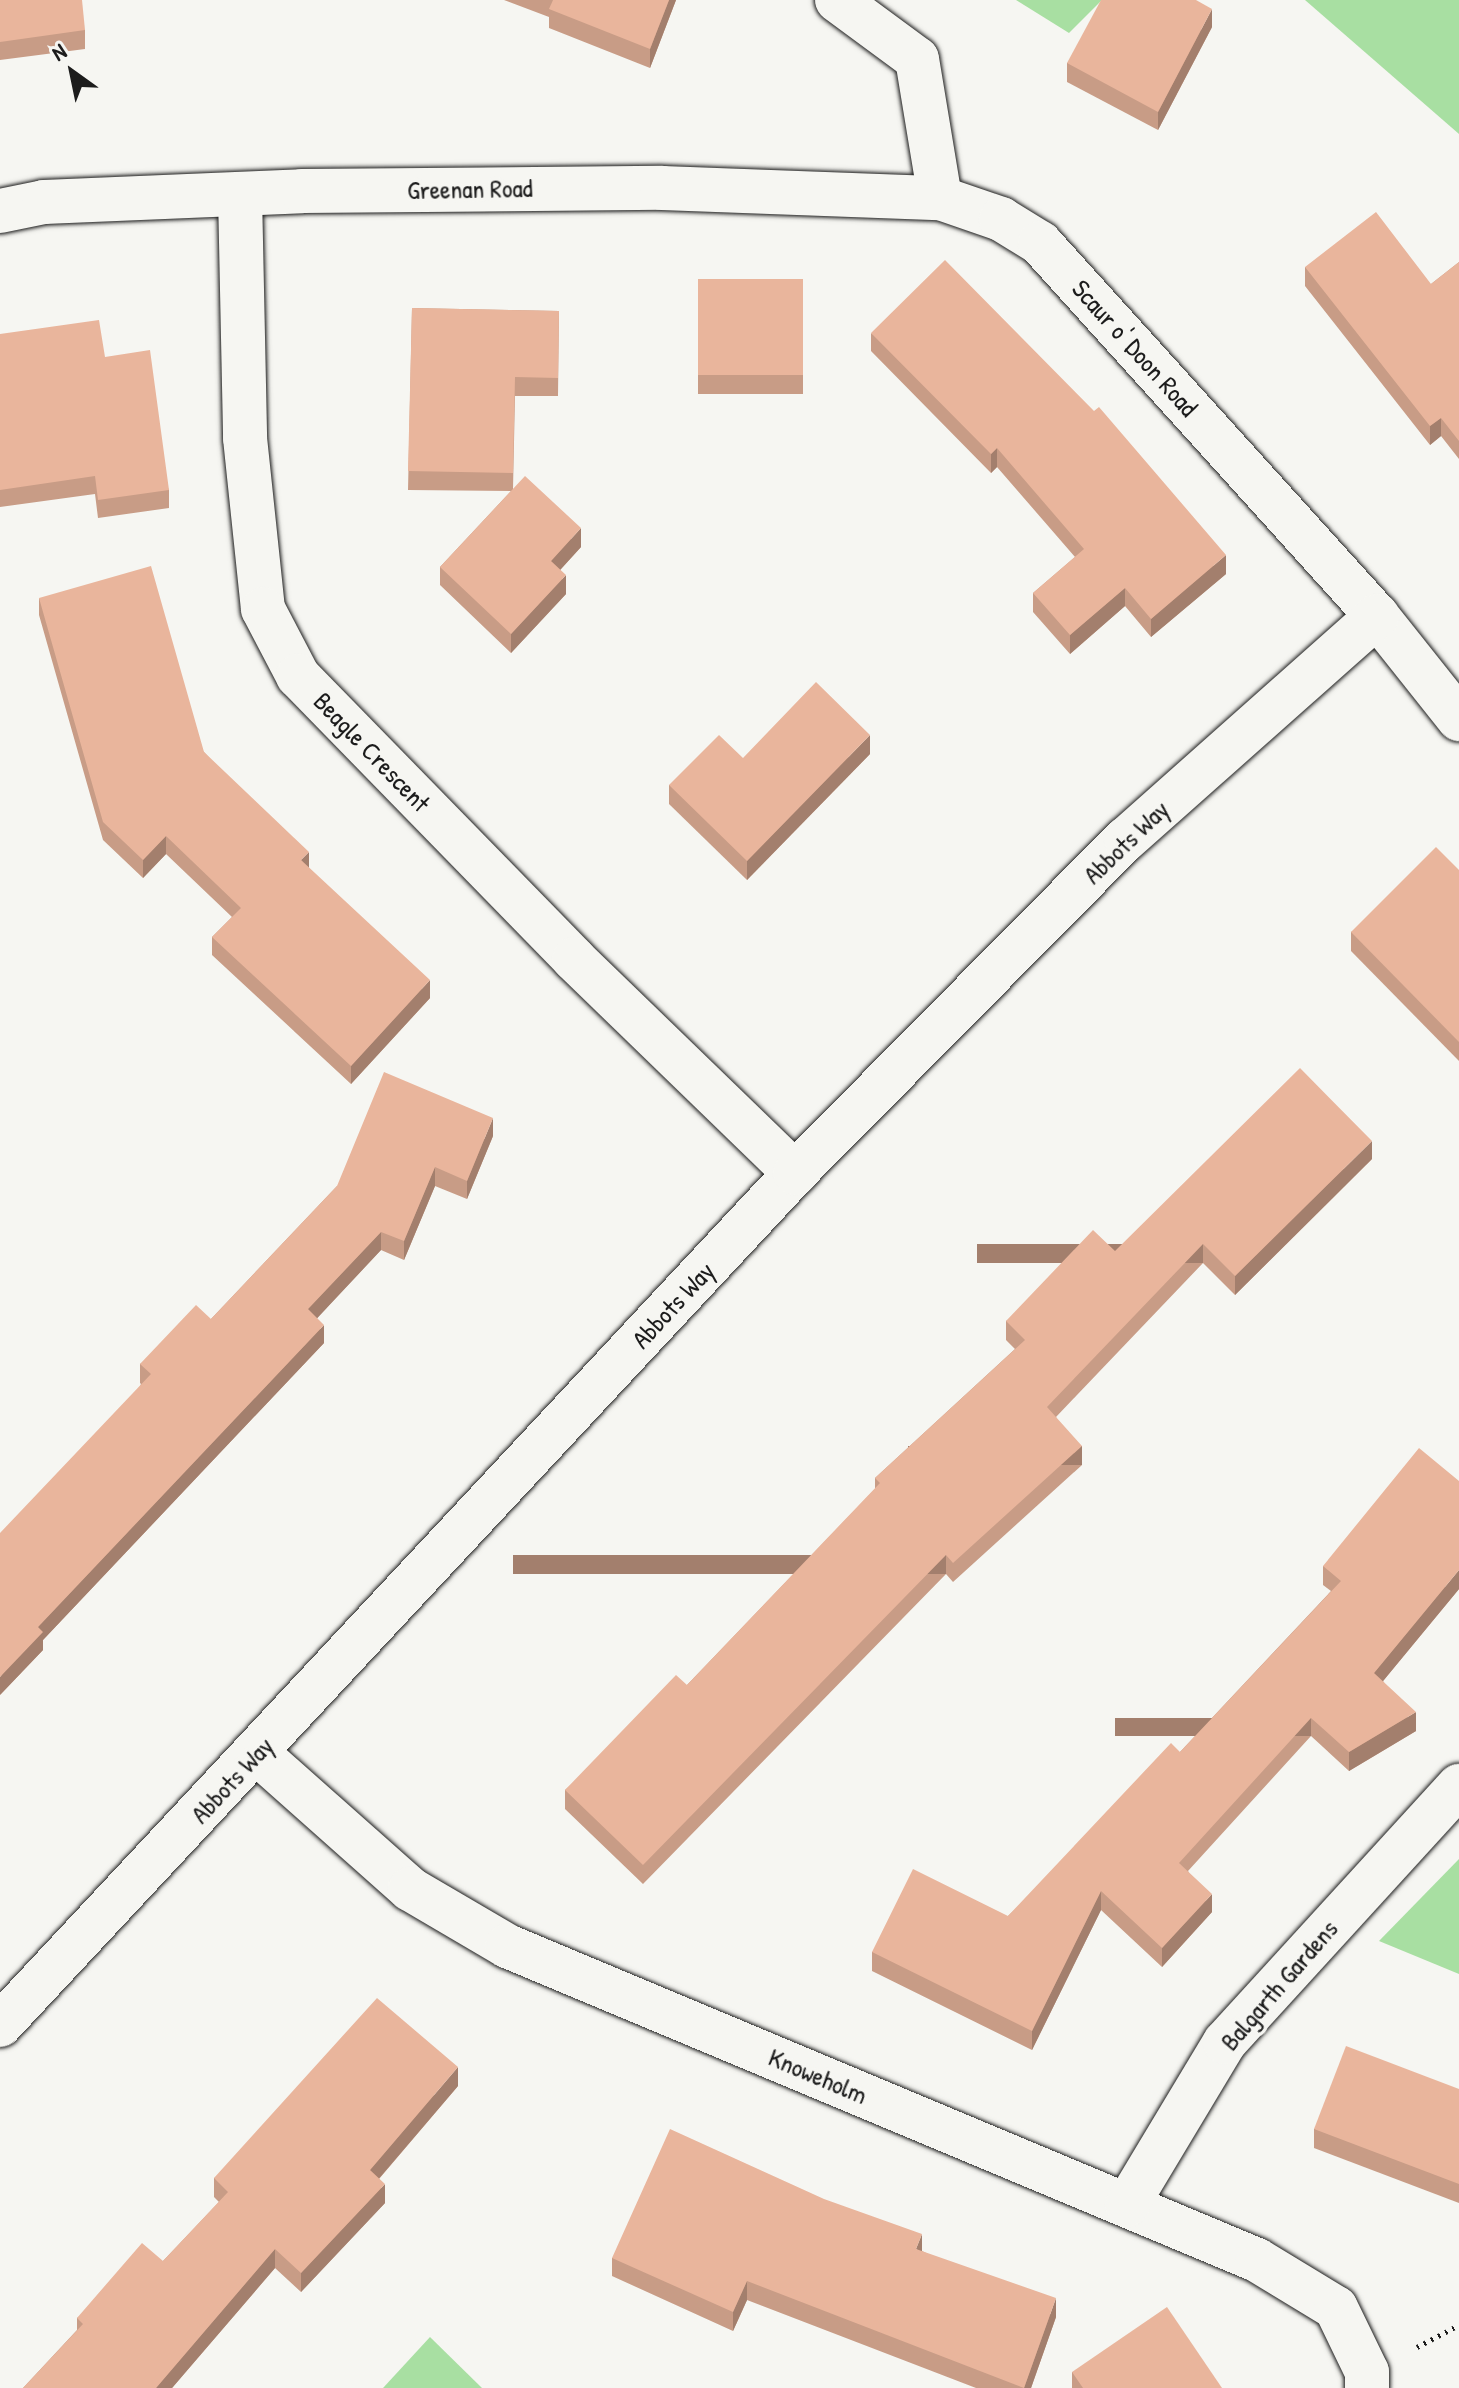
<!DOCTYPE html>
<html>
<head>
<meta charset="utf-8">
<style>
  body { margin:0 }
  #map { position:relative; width:1459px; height:2388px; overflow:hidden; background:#f6f6f2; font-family:"Patrick Hand",sans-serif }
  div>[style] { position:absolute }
  .green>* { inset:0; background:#a8dfa2 }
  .path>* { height:5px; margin-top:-2.5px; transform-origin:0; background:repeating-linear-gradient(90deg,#1c1c1c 0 2px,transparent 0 8px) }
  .roads { filter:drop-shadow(0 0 2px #1c1c1c) drop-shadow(0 0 2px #1c1c1c) }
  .minor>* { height:44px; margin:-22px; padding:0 22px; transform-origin:22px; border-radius:22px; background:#f6f6f2 }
  .wall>* { inset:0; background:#c89c86; transform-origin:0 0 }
  .shaded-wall>* { inset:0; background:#a37f6d; transform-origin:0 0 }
  .building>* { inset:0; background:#e9b59c; transform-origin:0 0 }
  span { translate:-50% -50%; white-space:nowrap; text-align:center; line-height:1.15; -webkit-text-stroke:7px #f6f6f2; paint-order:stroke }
  .street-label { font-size:26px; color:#1c1c1c }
  .north { position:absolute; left:32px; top:32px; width:80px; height:80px; -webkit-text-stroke:6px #f6f6f2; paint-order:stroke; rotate:327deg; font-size:22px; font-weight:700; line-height:32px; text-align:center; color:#1c1c1c }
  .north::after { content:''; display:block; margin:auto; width:28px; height:36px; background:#1c1c1c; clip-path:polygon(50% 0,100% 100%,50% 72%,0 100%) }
</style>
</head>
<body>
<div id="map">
  <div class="green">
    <div style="clip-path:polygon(1016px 0,1102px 0,1069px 33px)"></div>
    <div style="clip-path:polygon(1305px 0,1459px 0,1459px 134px)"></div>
    <div style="clip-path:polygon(1459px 1859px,1459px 1974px,1379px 1941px)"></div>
    <div style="clip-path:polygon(430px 2337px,482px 2388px,383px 2388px)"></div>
  </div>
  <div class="path">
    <div style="left:1417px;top:2347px;width:47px;rotate:-27.6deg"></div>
  </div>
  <div class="roads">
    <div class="minor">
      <div style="left:837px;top:0;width:99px;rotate:36.4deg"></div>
      <div style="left:917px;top:59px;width:141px;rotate:80.6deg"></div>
      <div style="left:240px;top:194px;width:244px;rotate:88.8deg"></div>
      <div style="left:245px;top:438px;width:172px;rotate:84deg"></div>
      <div style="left:263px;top:609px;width:76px;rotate:62.4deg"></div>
      <div style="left:298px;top:676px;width:395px;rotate:45.7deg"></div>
      <div style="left:574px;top:959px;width:308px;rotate:44.1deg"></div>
      <div style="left:0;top:211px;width:45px;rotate:-11.6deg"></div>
      <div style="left:44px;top:202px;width:258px;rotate:-2.4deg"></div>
      <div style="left:302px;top:191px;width:360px;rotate:-0.5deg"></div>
      <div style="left:662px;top:188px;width:278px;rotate:2.1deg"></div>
      <div style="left:940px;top:198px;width:65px;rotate:19deg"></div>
      <div style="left:1001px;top:219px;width:46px;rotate:31.6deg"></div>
      <div style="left:1040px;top:243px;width:503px;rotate:47.9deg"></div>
      <div style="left:1377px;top:616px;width:132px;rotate:51.5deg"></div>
      <div style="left:257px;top:1753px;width:205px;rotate:41.6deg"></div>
      <div style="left:410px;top:1889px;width:113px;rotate:30.4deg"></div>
      <div style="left:507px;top:1946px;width:813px;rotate:22.72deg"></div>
      <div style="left:1257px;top:2260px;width:92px;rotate:31.3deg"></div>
      <div style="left:1336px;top:2308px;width:71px;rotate:64.2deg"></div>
      <div style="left:1367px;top:2372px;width:16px;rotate:90deg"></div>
      <div style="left:0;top:2025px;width:1165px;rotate:-46.98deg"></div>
      <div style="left:795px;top:1173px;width:470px;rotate:-45.3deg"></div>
      <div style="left:1126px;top:839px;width:336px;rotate:-41.6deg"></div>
      <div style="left:1127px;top:2205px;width:190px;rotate:-59deg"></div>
      <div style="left:1225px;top:2042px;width:347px;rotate:-47.6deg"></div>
    </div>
  </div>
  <div class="wall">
    <div style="clip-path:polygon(0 0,85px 30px,85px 49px,0 60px)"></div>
    <div style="clip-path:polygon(504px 0,676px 0,650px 68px,549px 28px,549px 17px)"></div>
    <div style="clip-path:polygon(1212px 27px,1158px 130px,1067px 82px,1067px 63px)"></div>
    <div style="clip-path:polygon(1459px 262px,1459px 459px,1441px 436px,1430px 445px,1305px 286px,1305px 267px,1431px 284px)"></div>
    <div style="left:803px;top:279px;width:115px;height:105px;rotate:90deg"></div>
    <div style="clip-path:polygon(412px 308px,559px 311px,558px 396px,515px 396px,513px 489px,581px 547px,560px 570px,566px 594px,511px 653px,440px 585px,440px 567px,511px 491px,408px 490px)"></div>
    <div style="clip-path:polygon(871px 333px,1226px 574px,1151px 637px,1125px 606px,1070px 654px,1033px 612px,1033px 593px,1075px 557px,997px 467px,991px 473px,871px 351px)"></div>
    <div style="clip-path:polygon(0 334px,105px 357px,169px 490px,169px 508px,98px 518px,95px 494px,0 507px)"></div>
    <div style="clip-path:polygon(39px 598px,204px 752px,309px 868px,430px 998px,351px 1084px,212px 955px,212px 937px,232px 917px,166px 854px,143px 878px,103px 840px,39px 615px)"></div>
    <div style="clip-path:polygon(870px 754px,747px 880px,669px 804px,669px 785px)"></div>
    <div style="clip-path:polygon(1459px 870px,1459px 1061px,1351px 951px,1351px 932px)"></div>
    <div style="clip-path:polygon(493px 1136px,467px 1199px,435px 1186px,404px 1260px,381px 1250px,317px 1318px,324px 1343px,43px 1640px,43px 1650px,0 1695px,141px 1384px,140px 1383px,140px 1364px,211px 1319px,337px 1186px)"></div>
    <div style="clip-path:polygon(1372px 1159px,1235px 1295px,1203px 1263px,1056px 1417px,1082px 1465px,953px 1582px,946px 1574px,643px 1884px,565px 1809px,565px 1790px,687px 1685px,875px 1489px,875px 1478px,1015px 1349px,1006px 1340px,1006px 1321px,1115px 1251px)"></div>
    <div style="clip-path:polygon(1323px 1566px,1459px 1589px,1383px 1681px,1416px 1731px,1349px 1771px,1311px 1736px,1188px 1871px,1212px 1912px,1162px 1967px,1101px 1910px,1032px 2050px,872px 1971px,872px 1952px,1008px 1916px,1180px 1752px,1331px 1591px,1323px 1585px)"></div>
    <div style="clip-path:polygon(458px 2086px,379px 2179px,385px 2203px,301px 2292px,275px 2268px,172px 2388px,23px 2388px,77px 2330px,77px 2318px,163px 2261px,219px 2202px,214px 2197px,214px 2178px)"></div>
    <div style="clip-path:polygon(1459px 2089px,1459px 2203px,1314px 2148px,1314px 2129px)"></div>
    <div style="clip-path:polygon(922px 2251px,1056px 2317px,1031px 2388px,976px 2388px,747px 2300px,733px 2331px,612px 2276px,612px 2258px)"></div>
    <div style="clip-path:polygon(1072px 2372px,1222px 2388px,1072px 2388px)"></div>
  </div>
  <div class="shaded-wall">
    <div style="clip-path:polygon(669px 0,676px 0,650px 68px,650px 49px)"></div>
    <div style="clip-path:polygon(1212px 9px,1212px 27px,1158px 130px,1158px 112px)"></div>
    <div style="clip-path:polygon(1441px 418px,1441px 436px,1430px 445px,1430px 426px)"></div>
    <div style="clip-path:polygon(997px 448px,997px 467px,991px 473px,991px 454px)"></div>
    <div style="clip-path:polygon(581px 528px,581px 547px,551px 580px,551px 561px)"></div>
    <div style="clip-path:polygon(1226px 555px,1226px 574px,1151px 637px,1151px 619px)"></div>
    <div style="clip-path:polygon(566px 575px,566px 594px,511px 653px,511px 634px)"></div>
    <div style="clip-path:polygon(1125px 588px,1125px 606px,1070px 654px,1070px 635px)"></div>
    <div style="clip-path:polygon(870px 735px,870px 754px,747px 880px,747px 861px)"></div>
    <div style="clip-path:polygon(166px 836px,166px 854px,143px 878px,143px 860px)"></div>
    <div style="clip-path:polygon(309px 852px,309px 870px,301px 860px)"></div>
    <div style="clip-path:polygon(430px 980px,430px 998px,351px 1084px,351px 1066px)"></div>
    <div style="clip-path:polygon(493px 1118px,493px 1136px,467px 1199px,467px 1181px)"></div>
    <div style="clip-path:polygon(1372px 1141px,1372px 1159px,1235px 1295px,1235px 1276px)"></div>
    <div style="clip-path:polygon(435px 1167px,435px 1186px,404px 1260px,404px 1241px)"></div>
    <div style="clip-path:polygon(381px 1232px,381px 1250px,308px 1328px,308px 1309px)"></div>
    <div style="left:1203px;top:1244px;width:19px;height:226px;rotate:90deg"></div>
    <div style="clip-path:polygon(324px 1325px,324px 1343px,43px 1640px,43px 1650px,0 1695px,0 1677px,38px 1627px)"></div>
    <div style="left:1082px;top:1446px;width:19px;height:174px;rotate:90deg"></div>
    <div style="left:946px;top:1555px;width:19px;height:433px;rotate:90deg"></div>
    <div style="clip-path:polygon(1459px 1570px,1459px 1589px,1374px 1692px,1374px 1673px)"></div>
    <div style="clip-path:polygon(1416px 1712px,1416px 1731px,1349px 1771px,1349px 1752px)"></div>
    <div style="left:1311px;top:1718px;width:18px;height:196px;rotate:90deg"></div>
    <div style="clip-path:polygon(1101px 1891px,1101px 1910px,1032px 2050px,1032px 2031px)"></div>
    <div style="clip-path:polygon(1212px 1894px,1212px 1912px,1162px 1967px,1162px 1948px)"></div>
    <div style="clip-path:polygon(458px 2067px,458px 2086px,370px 2189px,370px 2170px)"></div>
    <div style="clip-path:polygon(385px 2184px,385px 2203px,301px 2292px,301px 2273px)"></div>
    <div style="clip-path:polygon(922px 2234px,922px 2253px,916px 2249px)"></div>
    <div style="clip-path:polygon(275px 2249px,275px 2268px,172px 2388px,156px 2388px)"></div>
    <div style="clip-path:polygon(747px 2281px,747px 2300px,733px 2331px,733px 2312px)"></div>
    <div style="clip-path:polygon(1056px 2298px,1056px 2317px,1031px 2388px,1024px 2388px)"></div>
  </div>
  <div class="building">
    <div style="clip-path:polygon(0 0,82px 0,85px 30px,0 42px)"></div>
    <div style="clip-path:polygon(553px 0,669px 0,650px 49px,549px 9px)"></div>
    <div style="clip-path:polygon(1101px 0,1196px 0,1212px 9px,1158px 112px,1067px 63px)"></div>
    <div style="clip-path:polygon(1376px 212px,1431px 284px,1459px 262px,1459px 441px,1441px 418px,1430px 426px,1305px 267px)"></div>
    <div style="clip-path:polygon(945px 260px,1094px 411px,1099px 407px,1226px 555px,1151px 619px,1125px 588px,1070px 635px,1033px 593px,1084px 549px,997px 448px,991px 454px,871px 333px)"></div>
    <div style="left:803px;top:279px;width:96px;height:105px;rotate:90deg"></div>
    <div style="clip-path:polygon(412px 308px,559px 311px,558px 378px,515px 377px,513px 473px,408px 471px)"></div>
    <div style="clip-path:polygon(99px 320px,105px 357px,150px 350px,169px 490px,98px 500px,95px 476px,0 490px,0 334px)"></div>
    <div style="clip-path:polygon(525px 476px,581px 528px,551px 561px,566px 575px,511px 634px,440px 567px)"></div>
    <div style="clip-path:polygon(151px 566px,204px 752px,309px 852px,301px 860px,430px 980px,351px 1066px,212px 937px,241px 908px,166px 836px,143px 860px,103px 822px,39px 598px)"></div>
    <div style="clip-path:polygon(816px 682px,870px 735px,747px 861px,669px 785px,719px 735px,743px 758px)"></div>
    <div style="clip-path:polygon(1436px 847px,1459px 870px,1459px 1042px,1351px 932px)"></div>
    <div style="clip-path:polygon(1300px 1068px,1372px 1141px,1235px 1276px,1203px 1244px,1047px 1407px,1082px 1446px,953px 1563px,946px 1555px,643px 1865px,565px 1790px,676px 1675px,687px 1685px,880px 1483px,875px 1478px,1025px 1340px,1006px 1321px,1093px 1230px,1115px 1251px)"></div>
    <div style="clip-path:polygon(384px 1072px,493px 1118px,467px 1181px,435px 1167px,404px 1241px,381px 1232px,308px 1309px,324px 1325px,38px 1627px,43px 1632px,0 1677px,0 1533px,151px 1374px,140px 1364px,196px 1305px,211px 1319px,337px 1186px)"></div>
    <div style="clip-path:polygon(1419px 1448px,1459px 1481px,1459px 1570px,1374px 1673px,1416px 1712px,1349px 1752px,1311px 1718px,1179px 1863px,1212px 1894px,1162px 1948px,1101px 1891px,1032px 2031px,872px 1952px,913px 1869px,1008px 1916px,1171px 1743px,1180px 1752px,1341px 1581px,1323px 1566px)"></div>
    <div style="clip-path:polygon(377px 1998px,458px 2067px,370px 2170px,385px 2184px,301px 2273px,275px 2249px,156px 2388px,23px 2388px,83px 2324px,77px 2318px,142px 2243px,163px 2261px,228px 2192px,214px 2178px)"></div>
    <div style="clip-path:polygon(1346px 2046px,1459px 2089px,1459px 2184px,1314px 2129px)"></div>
    <div style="clip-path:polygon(670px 2129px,824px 2199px,922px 2234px,916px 2249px,1056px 2298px,1024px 2388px,747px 2281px,733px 2312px,612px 2258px)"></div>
    <div style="clip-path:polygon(1167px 2307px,1222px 2388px,1083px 2388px,1072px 2372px)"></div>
  </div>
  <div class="street-label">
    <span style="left:470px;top:189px;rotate:-1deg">Greenan Road</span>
    <span style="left:1135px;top:348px;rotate:48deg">Scaur o' Doon Road</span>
    <span style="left:372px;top:752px;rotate:46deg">Beagle Crescent</span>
    <span style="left:1126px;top:842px;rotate:-44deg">Abbots Way</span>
    <span style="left:673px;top:1305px;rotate:-47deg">Abbots Way</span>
    <span style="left:232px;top:1780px;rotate:-47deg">Abbots Way</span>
    <span style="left:1279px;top:1985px;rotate:-49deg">Balgarth Gardens</span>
    <span style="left:818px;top:2076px;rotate:23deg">Knoweholm</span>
  </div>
  <div class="north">N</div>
</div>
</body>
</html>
